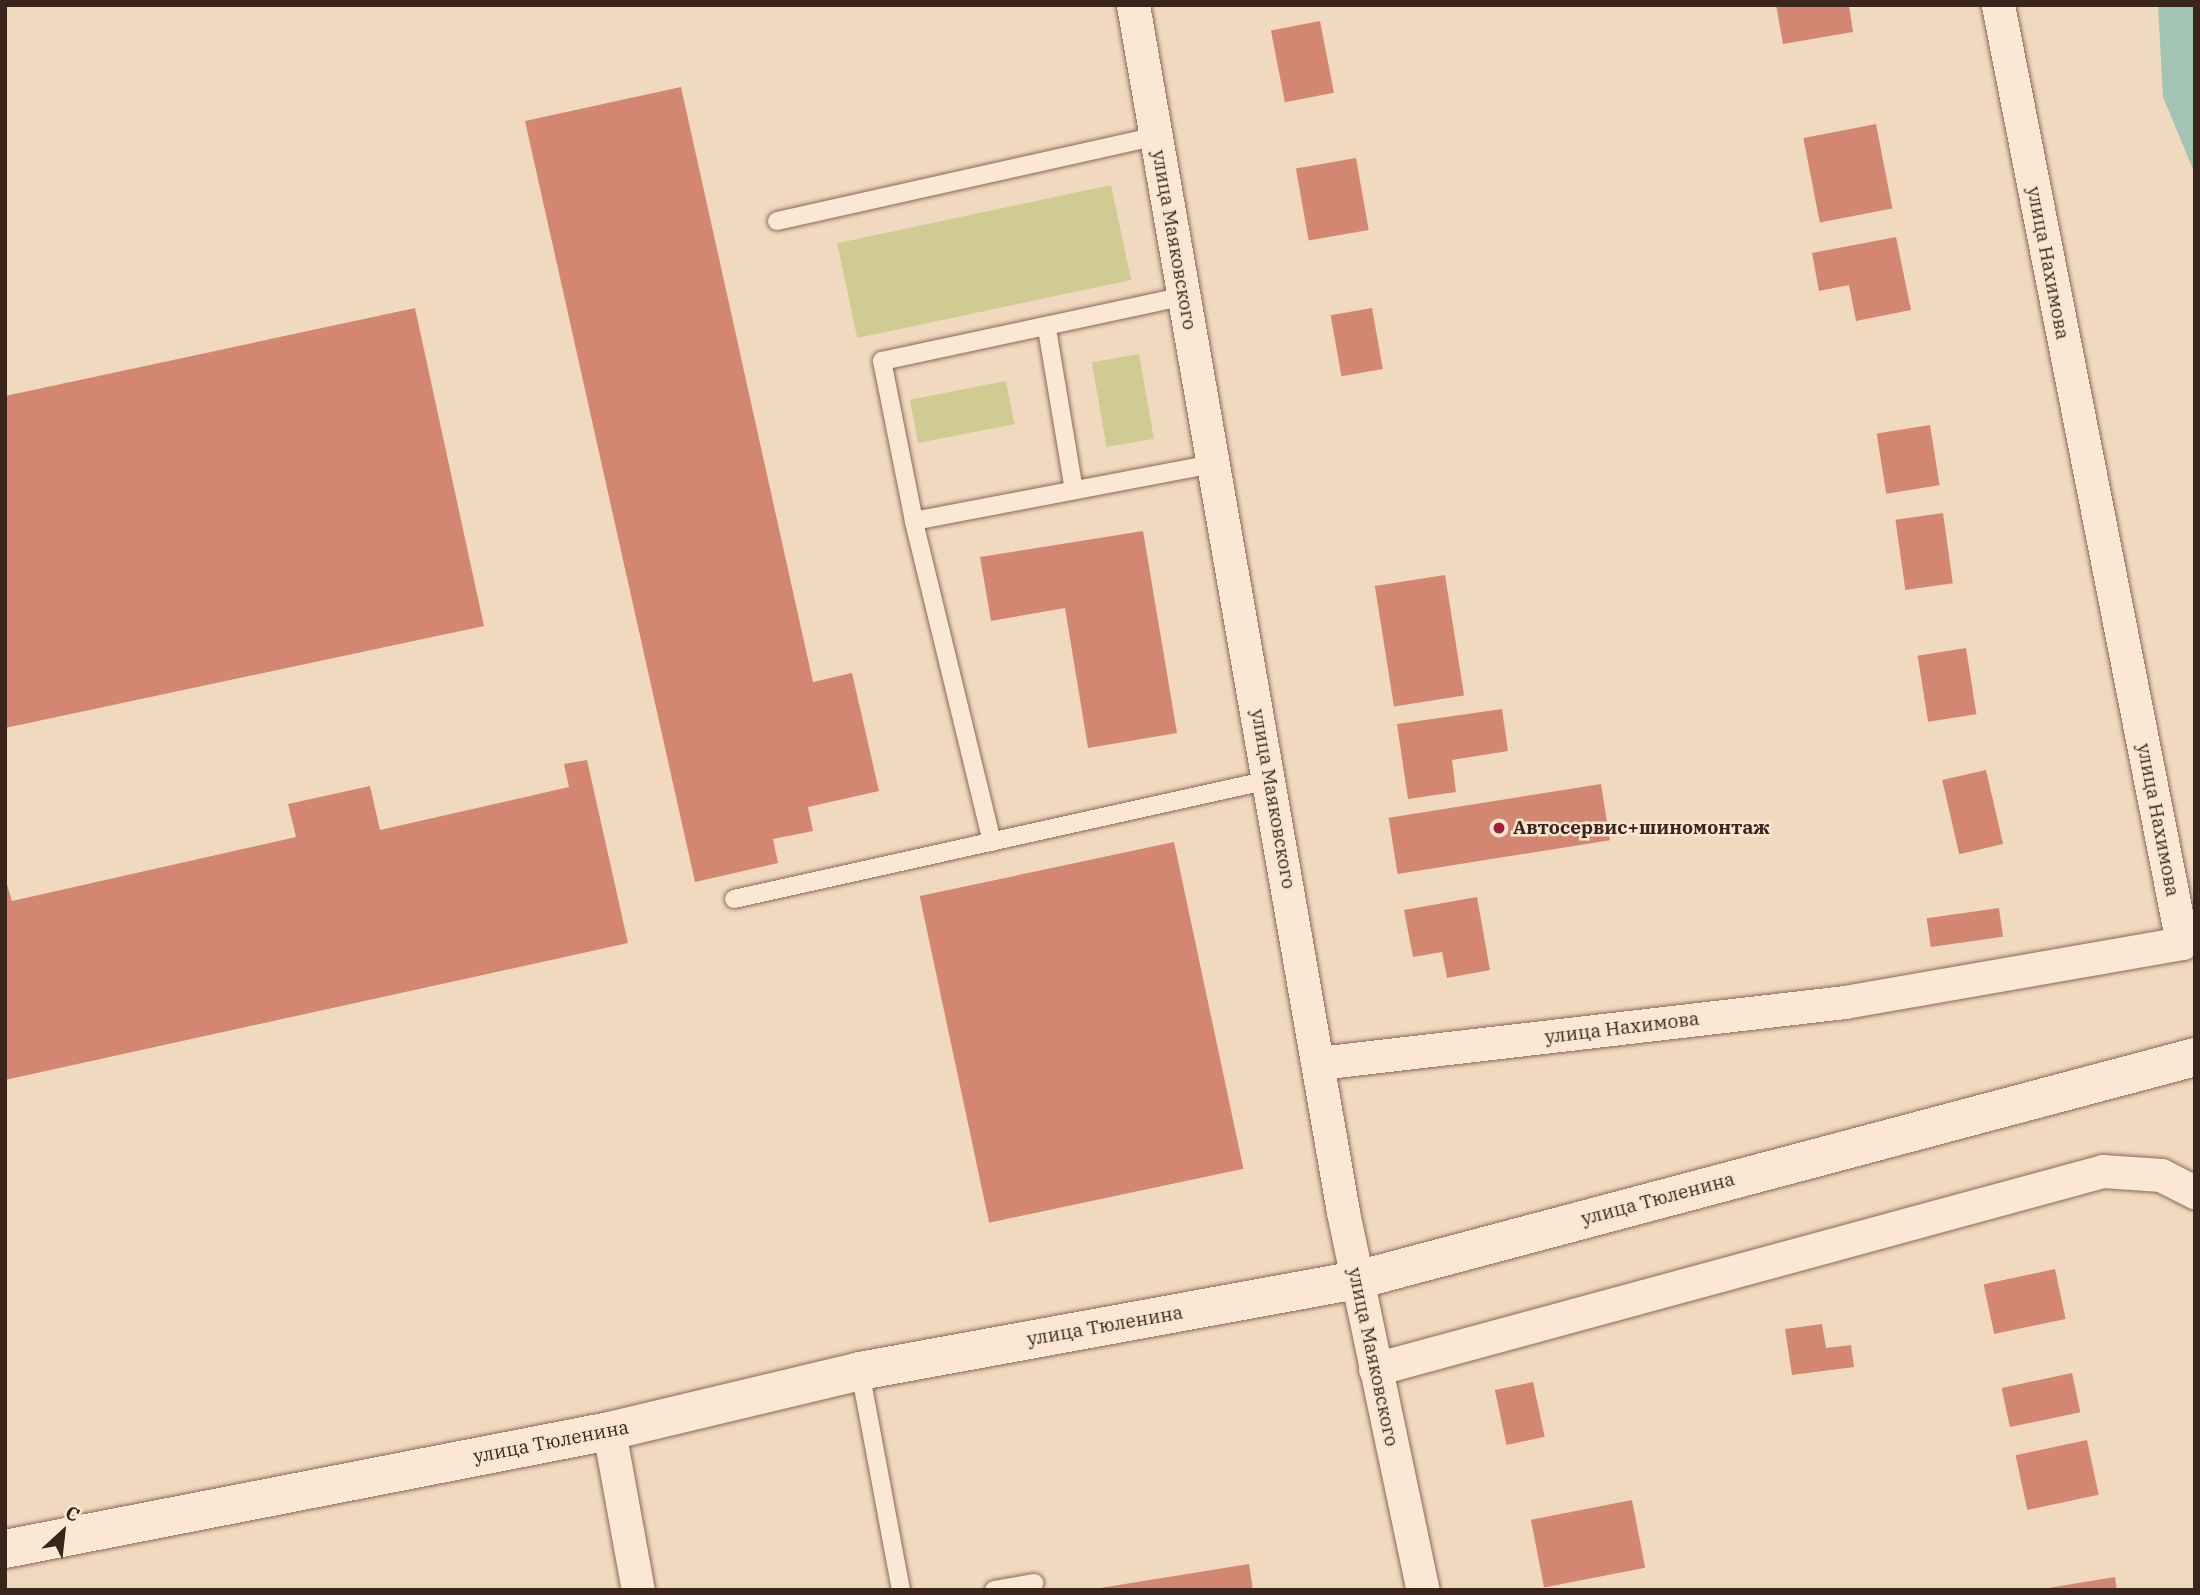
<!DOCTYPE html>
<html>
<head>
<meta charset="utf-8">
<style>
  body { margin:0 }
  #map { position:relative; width:2200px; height:1595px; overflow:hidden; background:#f1d9c0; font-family:"IBM Plex Serif",serif }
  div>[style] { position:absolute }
  .green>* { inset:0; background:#d0cb93; transform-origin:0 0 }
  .water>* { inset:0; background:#a3c3b3 }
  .building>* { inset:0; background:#d38772; transform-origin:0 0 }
  .roads { filter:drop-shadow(0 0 2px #8c6856) drop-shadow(0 0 2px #8c6856) }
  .lane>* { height:18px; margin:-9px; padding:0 9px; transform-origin:9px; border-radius:9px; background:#fbe8d4 }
  .street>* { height:33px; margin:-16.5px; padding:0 16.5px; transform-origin:16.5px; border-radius:16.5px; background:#fbe8d4 }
  .secondary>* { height:38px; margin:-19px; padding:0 19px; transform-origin:19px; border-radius:19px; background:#fbe8d4 }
  .dots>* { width:19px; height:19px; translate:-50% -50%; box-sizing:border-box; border:4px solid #f8e5d0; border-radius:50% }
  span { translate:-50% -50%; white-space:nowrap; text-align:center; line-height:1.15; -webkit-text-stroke:5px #f8e5d0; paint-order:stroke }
  .street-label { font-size:19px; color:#3a251c }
  .poi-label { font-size:19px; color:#3a251c; font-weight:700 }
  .left { translate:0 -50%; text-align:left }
  .frame { position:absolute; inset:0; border:7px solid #3a251c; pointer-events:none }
  .north { position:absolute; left:28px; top:1497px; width:70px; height:70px; -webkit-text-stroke:5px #f8e5d0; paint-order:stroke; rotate:27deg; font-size:19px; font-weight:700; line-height:28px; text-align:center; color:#3a251c }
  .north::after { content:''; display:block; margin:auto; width:24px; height:32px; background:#3a251c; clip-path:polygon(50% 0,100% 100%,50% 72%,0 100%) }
</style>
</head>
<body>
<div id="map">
  <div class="green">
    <div style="left:1111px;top:185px;width:97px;height:280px;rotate:78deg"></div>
    <div style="left:1139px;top:354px;width:86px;height:48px;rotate:80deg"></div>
    <div style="left:1006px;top:381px;width:44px;height:98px;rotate:79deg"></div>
  </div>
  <div class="water">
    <div style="clip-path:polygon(2158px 5px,2195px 5px,2195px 174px,2163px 97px)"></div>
  </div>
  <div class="building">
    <div style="clip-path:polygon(1776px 5px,1849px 5px,1853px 32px,1783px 44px)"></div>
    <div style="left:1320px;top:21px;width:73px;height:50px;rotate:79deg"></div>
    <div style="clip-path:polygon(681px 87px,813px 682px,852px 673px,879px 791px,808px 807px,813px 831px,773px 839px,778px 863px,695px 882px,525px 121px)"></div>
    <div style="left:1876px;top:124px;width:86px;height:74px;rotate:79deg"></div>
    <div style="left:1356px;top:158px;width:73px;height:61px;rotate:80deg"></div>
    <div style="clip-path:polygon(1896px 237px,1911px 310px,1856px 321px,1849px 285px,1819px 291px,1812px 253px)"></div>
    <div style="clip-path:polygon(415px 308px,484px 626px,5px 728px,5px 396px)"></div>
    <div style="left:1372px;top:308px;width:62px;height:42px;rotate:80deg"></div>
    <div style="left:1930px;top:425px;width:61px;height:54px;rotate:81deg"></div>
    <div style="left:1943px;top:513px;width:71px;height:48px;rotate:82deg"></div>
    <div style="clip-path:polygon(1143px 531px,1177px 733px,1088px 748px,1065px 608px,991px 621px,980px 557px)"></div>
    <div style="left:1445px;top:575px;width:122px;height:71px;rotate:81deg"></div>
    <div style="left:1966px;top:648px;width:67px;height:49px;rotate:81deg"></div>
    <div style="clip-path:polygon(1502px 709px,1508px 751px,1452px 760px,1456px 792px,1408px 799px,1397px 724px)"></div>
    <div style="clip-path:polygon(587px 760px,628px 943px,5px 1080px,5px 878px,12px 901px,296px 837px,288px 804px,370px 786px,380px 830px,569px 787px,564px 764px)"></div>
    <div style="left:1986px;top:770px;width:76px;height:45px;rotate:77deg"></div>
    <div style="left:1601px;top:784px;width:57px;height:215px;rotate:81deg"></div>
    <div style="left:1174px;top:842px;width:334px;height:260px;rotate:78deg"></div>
    <div style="clip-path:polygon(1477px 897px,1490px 970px,1447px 978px,1442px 952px,1413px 957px,1404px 910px)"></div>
    <div style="left:1999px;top:908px;width:29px;height:73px;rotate:82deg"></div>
    <div style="left:2055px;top:1269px;width:51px;height:73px;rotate:78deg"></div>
    <div style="clip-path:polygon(1822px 1324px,1826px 1348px,1851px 1345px,1854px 1367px,1792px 1375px,1785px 1329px)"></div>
    <div style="left:2072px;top:1373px;width:40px;height:72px;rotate:78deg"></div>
    <div style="left:1533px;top:1382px;width:56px;height:39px;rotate:78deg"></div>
    <div style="left:2087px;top:1440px;width:56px;height:73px;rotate:78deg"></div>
    <div style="left:1632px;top:1500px;width:69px;height:103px;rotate:79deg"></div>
    <div style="clip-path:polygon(1249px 1564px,1253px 1590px,1100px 1590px,1100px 1588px)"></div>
    <div style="clip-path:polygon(2115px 1577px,2117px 1590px,2048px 1590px,2048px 1588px)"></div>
  </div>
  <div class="roads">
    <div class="lane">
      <div style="left:777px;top:221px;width:388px;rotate:-12.6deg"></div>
      <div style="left:1047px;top:329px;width:163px;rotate:80.5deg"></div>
      <div style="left:914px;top:521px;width:163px;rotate:-101.3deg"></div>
      <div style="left:882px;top:361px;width:309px;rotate:-12.1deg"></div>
      <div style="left:992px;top:842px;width:330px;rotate:-103.7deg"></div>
      <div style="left:914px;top:521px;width:305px;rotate:-10.8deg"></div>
      <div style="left:734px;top:899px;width:548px;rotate:-12.54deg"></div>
      <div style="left:860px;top:1371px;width:223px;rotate:79.4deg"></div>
      <div style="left:994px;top:1590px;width:41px;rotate:-9.9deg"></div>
    </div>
    <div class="street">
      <div style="left:1133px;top:5px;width:1225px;rotate:80.13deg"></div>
      <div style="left:1343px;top:1212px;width:386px;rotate:78.1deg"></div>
      <div style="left:1319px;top:1063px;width:530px;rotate:-6.62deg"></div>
      <div style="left:1845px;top:1002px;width:342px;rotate:-9.9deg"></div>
      <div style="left:2182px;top:943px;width:956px;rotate:-101.1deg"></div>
      <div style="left:1375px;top:1369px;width:754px;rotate:-15.22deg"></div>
      <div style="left:2103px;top:1171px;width:58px;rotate:3.9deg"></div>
      <div style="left:2161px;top:1175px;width:38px;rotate:27deg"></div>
      <div style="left:609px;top:1431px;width:162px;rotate:79.7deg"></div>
    </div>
    <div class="secondary">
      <div style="left:5px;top:1549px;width:615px;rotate:-11.05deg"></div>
      <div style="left:609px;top:1431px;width:258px;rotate:-13.4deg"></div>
      <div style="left:860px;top:1371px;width:505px;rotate:-10.38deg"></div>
      <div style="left:1357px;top:1280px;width:867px;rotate:-14.9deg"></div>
    </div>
  </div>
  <div class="dots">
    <div style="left:1499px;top:828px;background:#a0213b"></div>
  </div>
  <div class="street-label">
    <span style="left:1174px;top:240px;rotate:80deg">улица Маяковского</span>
    <span style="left:2048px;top:263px;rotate:79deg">улица Нахимова</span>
    <span style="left:1273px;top:799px;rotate:80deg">улица Маяковского</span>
    <span style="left:2158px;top:820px;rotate:79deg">улица Нахимова</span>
    <span style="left:1622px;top:1028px;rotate:-7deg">улица Нахимова</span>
    <span style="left:1658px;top:1199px;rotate:-15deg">улица Тюленина</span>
    <span style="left:1105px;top:1326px;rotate:-10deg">улица Тюленина</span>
    <span style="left:1373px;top:1357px;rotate:78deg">улица Маяковского</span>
    <span style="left:551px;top:1442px;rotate:-11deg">улица Тюленина</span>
  </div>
  <div class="poi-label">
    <span class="left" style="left:1513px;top:828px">Автосервис+шиномонтаж</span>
  </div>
  <div class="frame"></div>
  <div class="north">С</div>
</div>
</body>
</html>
